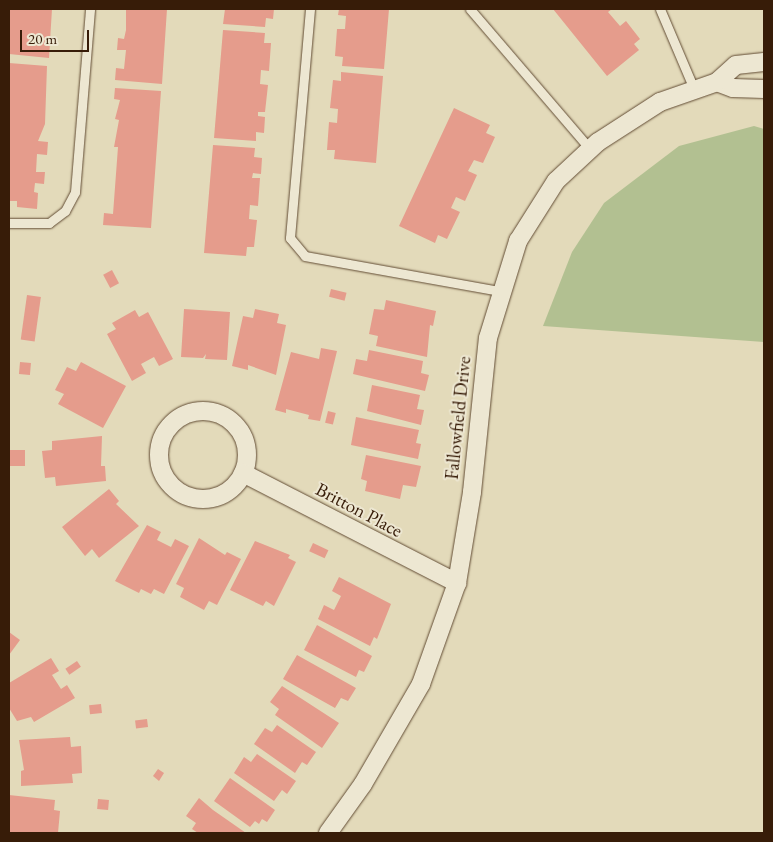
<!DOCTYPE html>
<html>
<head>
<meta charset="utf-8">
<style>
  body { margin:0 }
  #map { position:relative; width:773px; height:842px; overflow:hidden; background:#e3daba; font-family:"EB Garamond",serif }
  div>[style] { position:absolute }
  .green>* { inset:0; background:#b2c091 }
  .building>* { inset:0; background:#e59c8c; transform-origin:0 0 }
  .roads { filter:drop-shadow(0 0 1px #624c34) drop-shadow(0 0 1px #624c34) }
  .service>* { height:9px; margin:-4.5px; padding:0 4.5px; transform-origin:4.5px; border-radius:4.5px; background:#ede7d2 }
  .minor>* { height:18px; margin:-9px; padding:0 9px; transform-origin:9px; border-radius:9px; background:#ede7d2 }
  .minor>.ring { margin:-9px; padding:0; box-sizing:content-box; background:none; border:18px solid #ede7d2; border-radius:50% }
  span { translate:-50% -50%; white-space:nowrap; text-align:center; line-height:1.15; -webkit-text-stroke:4px #ede7d2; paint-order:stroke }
  .street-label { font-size:19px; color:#371c08 }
  .frame { position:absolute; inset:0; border:10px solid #371c08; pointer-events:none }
  .scale { position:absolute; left:20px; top:30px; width:69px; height:22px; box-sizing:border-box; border:2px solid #371c08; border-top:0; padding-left:6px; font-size:15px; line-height:18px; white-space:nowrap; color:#371c08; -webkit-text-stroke:4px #ede7d2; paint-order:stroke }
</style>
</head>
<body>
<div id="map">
  <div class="green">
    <div style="clip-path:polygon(754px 126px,764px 129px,764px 342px,543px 326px,572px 252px,604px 203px,679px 146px)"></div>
  </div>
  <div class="building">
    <div style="clip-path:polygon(9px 9px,52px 9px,49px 58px,9px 54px)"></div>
    <div style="clip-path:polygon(126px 9px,167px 9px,162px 84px,115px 80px,116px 68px,124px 69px,126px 50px,117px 50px,118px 38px,124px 39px,126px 30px)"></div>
    <div style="clip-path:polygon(225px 9px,274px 9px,273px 19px,266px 18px,265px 27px,223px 24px)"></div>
    <div style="clip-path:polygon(339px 9px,389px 9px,384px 69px,342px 66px,343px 57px,335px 56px,337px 29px,345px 29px,346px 16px,338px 15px)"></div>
    <div style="clip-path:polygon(553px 9px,612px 9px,608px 12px,620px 26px,626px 21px,640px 39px,634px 44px,639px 50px,607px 76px)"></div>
    <div style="clip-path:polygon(223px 30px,265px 33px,264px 43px,271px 43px,269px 71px,261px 70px,260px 84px,268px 85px,265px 112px,258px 112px,258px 116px,265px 117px,264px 133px,256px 132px,256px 141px,214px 138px)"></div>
    <div style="clip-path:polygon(9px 63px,47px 66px,45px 124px,38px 141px,48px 142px,47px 155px,37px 154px,36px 172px,45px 172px,44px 184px,35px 183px,34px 192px,38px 193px,37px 209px,17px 207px,17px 201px,9px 201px)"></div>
    <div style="clip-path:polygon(341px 72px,383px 76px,376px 163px,334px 159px,335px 150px,327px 150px,329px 122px,337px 123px,338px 109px,330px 108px,333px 80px,341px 81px)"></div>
    <div style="clip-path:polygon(115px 88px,161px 91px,151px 228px,103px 225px,104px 213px,113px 214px,118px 147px,114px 147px,119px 120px,115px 119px,120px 100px,114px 99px)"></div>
    <div style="clip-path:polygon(454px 108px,490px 125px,486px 133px,495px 137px,483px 163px,474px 160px,468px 171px,477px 175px,465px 201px,456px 197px,451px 208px,460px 212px,447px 239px,438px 235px,435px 243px,399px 226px)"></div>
    <div style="clip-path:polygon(213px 145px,255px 148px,254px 157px,262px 158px,261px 174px,253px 173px,252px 178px,260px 178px,258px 206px,250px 205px,249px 219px,257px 220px,254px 247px,247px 247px,246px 256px,204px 253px)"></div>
    <div style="left:112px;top:270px;width:15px;height:10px;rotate:62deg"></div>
    <div style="left:331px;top:289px;width:16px;height:8px;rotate:14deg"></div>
    <div style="left:27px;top:295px;width:14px;height:45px;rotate:8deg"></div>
    <div style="clip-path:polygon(386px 300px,436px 311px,433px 326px,430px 325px,427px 357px,376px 346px,378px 336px,369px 334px,374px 309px,384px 310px)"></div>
    <div style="clip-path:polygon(184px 309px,230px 312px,227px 360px,205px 359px,206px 354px,203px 358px,181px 357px)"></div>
    <div style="clip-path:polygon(255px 309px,279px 314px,277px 323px,286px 325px,276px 375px,248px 365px,248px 370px,232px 366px,243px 316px,253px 318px)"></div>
    <div style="clip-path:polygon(135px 310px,139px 317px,148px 312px,173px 359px,159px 366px,154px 357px,141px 364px,146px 373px,132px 381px,107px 334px,116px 329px,112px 323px)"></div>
    <div style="clip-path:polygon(321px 348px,337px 351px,320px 421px,308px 419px,309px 415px,286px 409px,286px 413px,275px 410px,291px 352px,319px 359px)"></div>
    <div style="clip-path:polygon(369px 350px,423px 361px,421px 373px,429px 375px,425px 391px,353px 374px,356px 359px,367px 361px)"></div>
    <div style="left:20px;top:362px;width:11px;height:12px;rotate:5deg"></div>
    <div style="clip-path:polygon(81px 362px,126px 386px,103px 428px,58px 404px,64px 394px,55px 390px,67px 367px,76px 371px)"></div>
    <div style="clip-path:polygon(372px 385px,420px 395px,417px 409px,424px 410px,421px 425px,367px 411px)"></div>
    <div style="left:328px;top:411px;width:8px;height:12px;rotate:14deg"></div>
    <div style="clip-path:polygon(356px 417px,419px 430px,416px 443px,421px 444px,418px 459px,351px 445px)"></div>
    <div style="clip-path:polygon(102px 436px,101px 466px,105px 466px,106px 481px,56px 486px,55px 477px,45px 478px,42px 451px,52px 450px,52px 441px)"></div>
    <div style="left:10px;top:450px;width:15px;height:16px"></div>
    <div style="clip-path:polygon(366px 455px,421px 466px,416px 487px,403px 485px,400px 499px,365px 491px,367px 481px,361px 479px)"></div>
    <div style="clip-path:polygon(109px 489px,119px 501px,116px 504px,139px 526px,99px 558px,92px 549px,85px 556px,62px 527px)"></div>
    <div style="clip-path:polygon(147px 525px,161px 532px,157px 540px,171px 547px,175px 539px,189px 546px,164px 594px,154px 589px,151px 594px,141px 589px,139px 593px,115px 581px)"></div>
    <div style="clip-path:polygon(199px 538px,225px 555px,227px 552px,241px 559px,217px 605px,209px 601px,204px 610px,180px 597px,184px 588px,176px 584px)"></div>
    <div style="clip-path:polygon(255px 541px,290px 555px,288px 558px,296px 562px,274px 606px,266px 601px,263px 606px,230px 590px)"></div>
    <div style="left:313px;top:543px;width:17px;height:9px;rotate:25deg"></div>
    <div style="clip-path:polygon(339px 577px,391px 604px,377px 639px,374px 637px,370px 646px,318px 619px,324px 605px,334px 610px,341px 596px,332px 591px)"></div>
    <div style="clip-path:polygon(317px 625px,372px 656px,364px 672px,359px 670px,356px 677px,304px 650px)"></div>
    <div style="clip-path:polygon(9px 632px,20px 640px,9px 655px)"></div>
    <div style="clip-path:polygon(297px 655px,356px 688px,348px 701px,341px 698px,335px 708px,283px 679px)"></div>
    <div style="clip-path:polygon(51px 658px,59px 671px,52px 675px,61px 689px,67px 685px,75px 698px,34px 722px,31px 717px,17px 721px,9px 708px,9px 683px)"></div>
    <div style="left:77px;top:661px;width:7px;height:14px;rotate:56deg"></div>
    <div style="clip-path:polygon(282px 686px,339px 723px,322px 748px,275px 715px,279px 709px,270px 702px)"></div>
    <div style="left:101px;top:704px;width:9px;height:12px;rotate:84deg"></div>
    <div style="left:147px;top:719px;width:8px;height:12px;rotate:83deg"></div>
    <div style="clip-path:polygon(277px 725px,316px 752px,307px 765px,302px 762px,295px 773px,254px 744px,265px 728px,272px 732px)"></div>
    <div style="clip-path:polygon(70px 737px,71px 747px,81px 746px,82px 773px,72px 774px,73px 783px,21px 786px,21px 771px,24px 770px,19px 740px)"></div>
    <div style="clip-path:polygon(257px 754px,296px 781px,287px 794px,282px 790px,274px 801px,234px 773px,244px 757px,251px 762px)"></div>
    <div style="clip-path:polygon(158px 769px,164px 773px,159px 781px,153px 776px)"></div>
    <div style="clip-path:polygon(230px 778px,275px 810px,267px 822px,262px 819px,259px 824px,255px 821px,250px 827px,214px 801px)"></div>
    <div style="clip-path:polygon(9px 795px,55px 800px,54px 810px,60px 811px,58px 833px,9px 833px)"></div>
    <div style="clip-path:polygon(199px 798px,213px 810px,246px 833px,198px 833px,192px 829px,196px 823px,186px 816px)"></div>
    <div style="left:98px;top:799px;width:11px;height:10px;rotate:5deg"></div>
  </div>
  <div class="roads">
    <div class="service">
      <div style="left:310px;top:9px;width:230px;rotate:95deg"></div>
      <div style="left:290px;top:238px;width:23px;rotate:50deg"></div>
      <div style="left:305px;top:256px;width:198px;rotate:10.2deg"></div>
      <div style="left:470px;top:9px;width:184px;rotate:49.4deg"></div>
      <div style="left:660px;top:9px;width:87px;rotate:67deg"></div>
      <div style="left:9px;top:223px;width:40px"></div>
      <div style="left:49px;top:223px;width:20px;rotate:-37deg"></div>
      <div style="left:65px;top:211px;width:21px;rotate:-62deg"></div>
      <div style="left:75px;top:192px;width:184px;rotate:-85.3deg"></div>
    </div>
    <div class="minor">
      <div style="left:717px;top:82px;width:17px;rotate:21deg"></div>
      <div style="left:733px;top:88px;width:31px;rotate:2deg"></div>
      <div class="ring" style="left:159px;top:411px;width:70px;height:70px"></div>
      <div style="left:243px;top:473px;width:241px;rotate:27.2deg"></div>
      <div style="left:328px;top:833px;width:60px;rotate:-54.5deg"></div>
      <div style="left:363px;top:784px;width:116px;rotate:-59.9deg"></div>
      <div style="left:421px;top:684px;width:107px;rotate:-70.4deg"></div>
      <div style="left:457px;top:583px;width:92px;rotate:-80.6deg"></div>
      <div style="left:472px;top:492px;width:155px;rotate:-84.1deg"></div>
      <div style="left:488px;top:338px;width:102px;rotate:-72.8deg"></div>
      <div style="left:518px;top:241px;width:71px;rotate:-57.7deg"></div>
      <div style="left:556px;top:181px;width:57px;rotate:-42.9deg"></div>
      <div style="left:598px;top:142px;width:74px;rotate:-32.8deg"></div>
      <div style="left:660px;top:102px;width:60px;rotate:-19.3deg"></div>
      <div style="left:717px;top:82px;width:25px;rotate:-42deg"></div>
      <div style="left:736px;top:65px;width:28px;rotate:-6deg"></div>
    </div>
  </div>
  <div class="street-label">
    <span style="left:458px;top:418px;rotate:-84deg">Fallowfield Drive</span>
    <span style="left:359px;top:510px;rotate:28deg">Britton Place</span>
  </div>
  <div class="frame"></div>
  <div class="scale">20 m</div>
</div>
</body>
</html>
